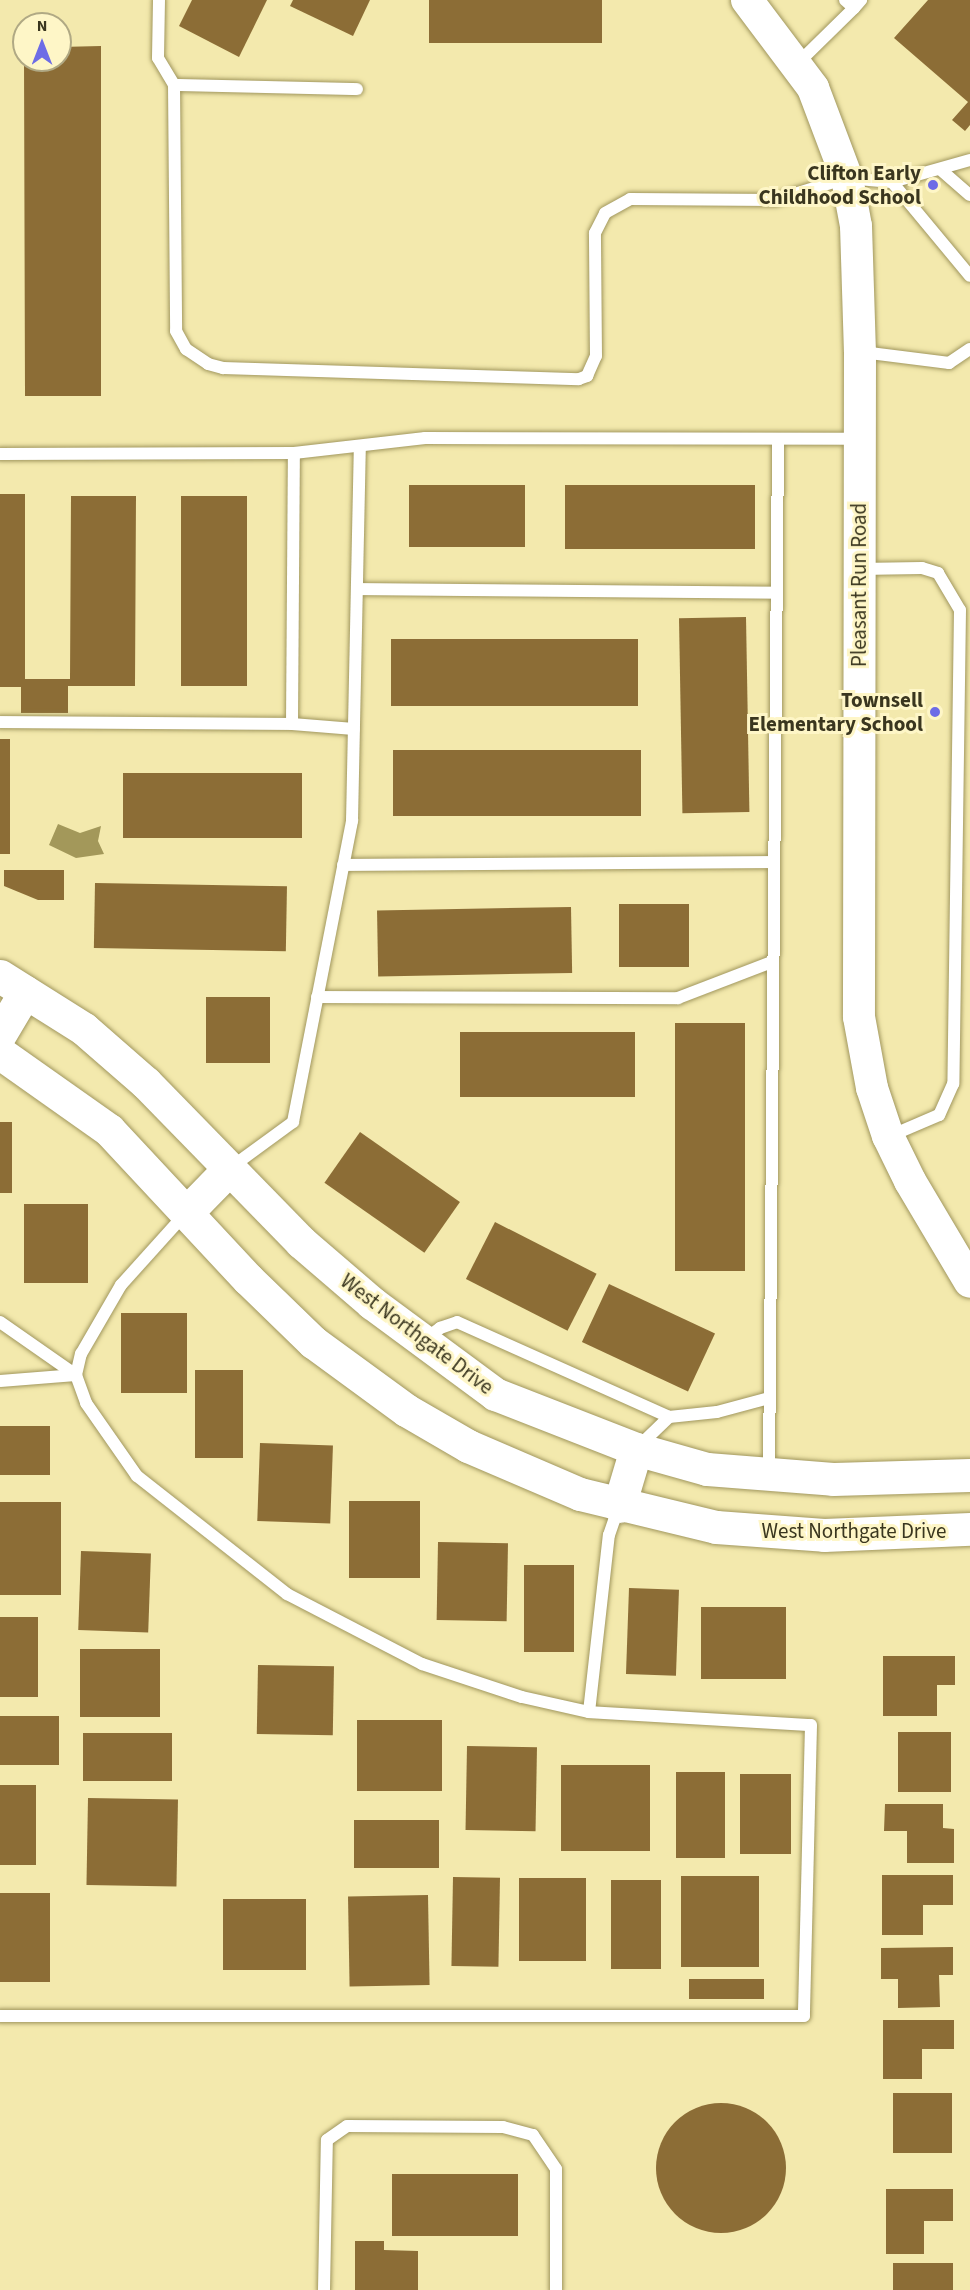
<!DOCTYPE html>
<html>
<head>
<meta charset="utf-8">
<style>
  body { margin:0 }
  #map { position:relative; width:970px; height:2290px; overflow:hidden; background:#f3e9ad; font-family:"Source Sans 3",sans-serif }
  div>[style] { position:absolute }
  .water>* { inset:0; background:#a3985a }
  .building>* { inset:0; background:#8c6d36; transform-origin:0 0 }
  .round { border-radius:50% }
  .roads { filter:drop-shadow(0 0 2px #a1975e) drop-shadow(0 0 2px #a1975e) }
  .service>* { height:12px; margin:-6px; padding:0 6px; transform-origin:6px; border-radius:6px; background:#fff }
  .tertiary>* { height:32px; margin:-16px; padding:0 16px; transform-origin:16px; border-radius:16px; background:#fff }
  .secondary>* { height:33px; margin:-16.5px; padding:0 16.5px; transform-origin:16.5px; border-radius:16.5px; background:#fff }
  .dots>* { width:16px; height:16px; translate:-50% -50%; box-sizing:border-box; border:3px solid #fef6c7; border-radius:50% }
  span { translate:-50% -50%; white-space:nowrap; text-align:center; line-height:1.15; -webkit-text-stroke:6px #fef6c7; paint-order:stroke }
  .poi-label { font-size:21px; color:#3a361f; font-weight:700 }
  .right { translate:-100% -50%; text-align:right }
  .street-label { font-size:21px; color:#3a361f }
  .north { position:absolute; left:12px; top:12px; width:60px; height:60px; box-sizing:border-box; background:#fef6c7; border:2px solid #b0a984; border-radius:50%; rotate:0deg; font-size:16px; font-weight:700; line-height:24px; text-align:center; color:#3a361f }
  .north::after { content:''; display:block; margin:auto; width:21px; height:27px; background:#6d6ce6; clip-path:polygon(50% 0,100% 100%,50% 72%,0 100%) }
</style>
</head>
<body>
<div id="map">
  <div class="water">
    <div style="clip-path:polygon(58px 824px,80px 833px,101px 826px,98px 841px,104px 854px,76px 858px,49px 845px)"></div>
  </div>
  <div class="building">
    <div style="clip-path:polygon(192px 0,267px 0,239px 57px,179px 26px)"></div>
    <div style="clip-path:polygon(293px 0,370px 0,353px 36px,290px 6px)"></div>
    <div style="left:429px;top:0;width:173px;height:43px"></div>
    <div style="clip-path:polygon(928px 0,970px 0,970px 125px,965px 131px,952px 120px,968px 102px,894px 38px)"></div>
    <div style="clip-path:polygon(101px 46px,101px 396px,25px 396px,24px 60px,60px 60px,60px 47px)"></div>
    <div style="left:525px;top:485px;width:62px;height:116px;rotate:90deg"></div>
    <div style="left:565px;top:485px;width:190px;height:64px"></div>
    <div style="clip-path:polygon(0 494px,25px 494px,25px 679px,70px 679px,71px 496px,136px 496px,135px 686px,68px 686px,68px 713px,21px 713px,21px 687px,0 687px)"></div>
    <div style="left:181px;top:496px;width:66px;height:190px"></div>
    <div style="left:746px;top:617px;width:195px;height:67px;rotate:89deg"></div>
    <div style="left:391px;top:639px;width:247px;height:67px"></div>
    <div style="left:0;top:739px;width:10px;height:115px"></div>
    <div style="left:393px;top:750px;width:248px;height:66px"></div>
    <div style="left:123px;top:773px;width:179px;height:65px"></div>
    <div style="clip-path:polygon(4px 870px,64px 870px,64px 900px,38px 900px,4px 886px)"></div>
    <div style="left:95px;top:883px;width:192px;height:65px;rotate:1deg"></div>
    <div style="left:619px;top:904px;width:70px;height:63px"></div>
    <div style="left:571px;top:907px;width:66px;height:194px;rotate:89deg"></div>
    <div style="left:206px;top:997px;width:64px;height:66px"></div>
    <div style="left:675px;top:1023px;width:70px;height:248px"></div>
    <div style="left:460px;top:1032px;width:175px;height:65px"></div>
    <div style="left:0;top:1122px;width:12px;height:71px"></div>
    <div style="left:360px;top:1132px;width:122px;height:62px;rotate:35deg"></div>
    <div style="left:24px;top:1204px;width:64px;height:79px"></div>
    <div style="left:495px;top:1222px;width:114px;height:64px;rotate:27deg"></div>
    <div style="left:609px;top:1284px;width:117px;height:64px;rotate:25deg"></div>
    <div style="left:121px;top:1313px;width:66px;height:80px"></div>
    <div style="left:195px;top:1370px;width:48px;height:88px"></div>
    <div style="left:0;top:1426px;width:50px;height:49px"></div>
    <div style="left:260px;top:1443px;width:73px;height:78px;rotate:2deg"></div>
    <div style="left:349px;top:1501px;width:71px;height:77px"></div>
    <div style="left:0;top:1502px;width:61px;height:93px"></div>
    <div style="left:438px;top:1542px;width:70px;height:78px;rotate:1deg"></div>
    <div style="left:81px;top:1551px;width:70px;height:79px;rotate:2deg"></div>
    <div style="left:524px;top:1565px;width:50px;height:87px"></div>
    <div style="left:629px;top:1588px;width:50px;height:86px;rotate:2deg"></div>
    <div style="left:701px;top:1607px;width:85px;height:72px"></div>
    <div style="left:0;top:1617px;width:38px;height:80px"></div>
    <div style="left:80px;top:1649px;width:80px;height:68px"></div>
    <div style="clip-path:polygon(883px 1656px,955px 1656px,955px 1685px,937px 1685px,937px 1716px,883px 1716px)"></div>
    <div style="left:258px;top:1665px;width:76px;height:69px;rotate:1deg"></div>
    <div style="left:0;top:1716px;width:59px;height:49px"></div>
    <div style="left:357px;top:1720px;width:85px;height:71px"></div>
    <div style="left:898px;top:1732px;width:53px;height:60px"></div>
    <div style="left:83px;top:1733px;width:89px;height:48px"></div>
    <div style="left:467px;top:1746px;width:70px;height:84px;rotate:1deg"></div>
    <div style="left:561px;top:1765px;width:89px;height:86px"></div>
    <div style="left:676px;top:1772px;width:49px;height:86px"></div>
    <div style="left:740px;top:1774px;width:51px;height:80px"></div>
    <div style="left:0;top:1785px;width:36px;height:80px"></div>
    <div style="left:88px;top:1798px;width:90px;height:87px;rotate:1deg"></div>
    <div style="clip-path:polygon(885px 1804px,943px 1804px,943px 1828px,954px 1829px,954px 1863px,907px 1863px,907px 1831px,884px 1831px)"></div>
    <div style="left:354px;top:1820px;width:85px;height:48px"></div>
    <div style="clip-path:polygon(882px 1875px,953px 1875px,953px 1905px,923px 1905px,923px 1935px,882px 1935px)"></div>
    <div style="left:681px;top:1876px;width:78px;height:91px"></div>
    <div style="left:453px;top:1877px;width:47px;height:89px;rotate:1deg"></div>
    <div style="left:519px;top:1878px;width:67px;height:83px"></div>
    <div style="left:611px;top:1880px;width:50px;height:89px"></div>
    <div style="left:0;top:1893px;width:50px;height:89px"></div>
    <div style="left:428px;top:1895px;width:90px;height:80px;rotate:89deg"></div>
    <div style="left:223px;top:1899px;width:83px;height:71px"></div>
    <div style="clip-path:polygon(953px 1947px,953px 1975px,939px 1975px,940px 2007px,898px 2008px,898px 1979px,881px 1979px,881px 1948px)"></div>
    <div style="left:689px;top:1979px;width:75px;height:20px"></div>
    <div style="clip-path:polygon(883px 2020px,954px 2020px,954px 2049px,922px 2049px,922px 2079px,883px 2079px)"></div>
    <div style="left:893px;top:2093px;width:59px;height:60px"></div>
    <div class="round" style="left:656px;top:2103px;width:130px;height:130px"></div>
    <div style="left:392px;top:2174px;width:126px;height:62px"></div>
    <div style="clip-path:polygon(886px 2189px,953px 2189px,953px 2221px,924px 2221px,924px 2254px,886px 2254px)"></div>
    <div style="clip-path:polygon(355px 2241px,384px 2241px,384px 2250px,418px 2251px,418px 2290px,355px 2290px)"></div>
    <div style="left:893px;top:2263px;width:60px;height:27px"></div>
  </div>
  <div class="roads">
    <div class="service">
      <div style="left:159px;top:0;width:58px;rotate:91deg"></div>
      <div style="left:158px;top:58px;width:31px;rotate:59deg"></div>
      <div style="left:174px;top:85px;width:246px;rotate:89.5deg"></div>
      <div style="left:176px;top:331px;width:21px;rotate:61deg"></div>
      <div style="left:186px;top:349px;width:27px;rotate:34deg"></div>
      <div style="left:208px;top:364px;width:16px;rotate:15deg"></div>
      <div style="left:223px;top:368px;width:356px;rotate:1.8deg"></div>
      <div style="left:579px;top:379px;width:9px;rotate:-21deg"></div>
      <div style="left:587px;top:376px;width:22px;rotate:-66deg"></div>
      <div style="left:596px;top:356px;width:123px;rotate:-90.5deg"></div>
      <div style="left:595px;top:233px;width:22px;rotate:-63deg"></div>
      <div style="left:605px;top:213px;width:29px;rotate:-29deg"></div>
      <div style="left:630px;top:199px;width:145px;rotate:0.4deg"></div>
      <div style="left:775px;top:200px;width:75px;rotate:-17deg"></div>
      <div style="left:847px;top:178px;width:45px;rotate:5.1deg"></div>
      <div style="left:892px;top:182px;width:122px;rotate:50.3deg"></div>
      <div style="left:845px;top:0;width:12px;rotate:42deg"></div>
      <div style="left:854px;top:8px;width:11px;rotate:-49deg"></div>
      <div style="left:797px;top:64px;width:80px;rotate:-44.5deg"></div>
      <div style="left:174px;top:85px;width:183px;rotate:1.3deg"></div>
      <div style="left:941px;top:170px;width:38px;rotate:41deg"></div>
      <div style="left:892px;top:182px;width:81px;rotate:-15.8deg"></div>
      <div style="left:862px;top:352px;width:88px;rotate:7.2deg"></div>
      <div style="left:949px;top:363px;width:25px;rotate:-34deg"></div>
      <div style="left:0;top:454px;width:294px;rotate:-0.2deg"></div>
      <div style="left:294px;top:453px;width:132px;rotate:-6.5deg"></div>
      <div style="left:425px;top:438px;width:434px;rotate:0.1deg"></div>
      <div style="left:859px;top:569px;width:63px;rotate:-0.9deg"></div>
      <div style="left:922px;top:568px;width:17px;rotate:17deg"></div>
      <div style="left:938px;top:573px;width:43px;rotate:59.3deg"></div>
      <div style="left:960px;top:610px;width:474px;rotate:90.8deg"></div>
      <div style="left:953px;top:1084px;width:34px;rotate:114deg"></div>
      <div style="left:939px;top:1115px;width:53px;rotate:156.8deg"></div>
      <div style="left:357px;top:589px;width:419px;rotate:0.5deg"></div>
      <div style="left:0;top:722px;width:292px;rotate:0.4deg"></div>
      <div style="left:292px;top:724px;width:271px;rotate:-89.6deg"></div>
      <div style="left:292px;top:724px;width:62px;rotate:4.6deg"></div>
      <div style="left:343px;top:865px;width:430px;rotate:-0.4deg"></div>
      <div style="left:317px;top:997px;width:361px;rotate:0.2deg"></div>
      <div style="left:678px;top:998px;width:101px;rotate:-21deg"></div>
      <div style="left:230px;top:1168px;width:78px;rotate:-36.1deg"></div>
      <div style="left:293px;top:1122px;width:307px;rotate:-78.9deg"></div>
      <div style="left:352px;top:821px;width:375px;rotate:-88.8deg"></div>
      <div style="left:0;top:1322px;width:93px;rotate:34.9deg"></div>
      <div style="left:76px;top:1375px;width:30px;rotate:70deg"></div>
      <div style="left:86px;top:1403px;width:89px;rotate:55.1deg"></div>
      <div style="left:137px;top:1476px;width:191px;rotate:38.2deg"></div>
      <div style="left:287px;top:1594px;width:152px;rotate:27.4deg"></div>
      <div style="left:422px;top:1664px;width:105px;rotate:18.3deg"></div>
      <div style="left:522px;top:1697px;width:69px;rotate:12.6deg"></div>
      <div style="left:589px;top:1712px;width:222px;rotate:3.4deg"></div>
      <div style="left:811px;top:1725px;width:291px;rotate:91.4deg"></div>
      <div style="left:804px;top:2016px;width:804px;rotate:180deg"></div>
      <div style="left:425px;top:1339px;width:19px;rotate:-36deg"></div>
      <div style="left:440px;top:1328px;width:18px;rotate:-19deg"></div>
      <div style="left:457px;top:1322px;width:232px;rotate:24.1deg"></div>
      <div style="left:669px;top:1417px;width:48px;rotate:-5.9deg"></div>
      <div style="left:717px;top:1412px;width:54px;rotate:-15.1deg"></div>
      <div style="left:76px;top:1375px;width:22px;rotate:-77deg"></div>
      <div style="left:81px;top:1354px;width:80px;rotate:-59.9deg"></div>
      <div style="left:121px;top:1285px;width:96px;rotate:-48deg"></div>
      <div style="left:0;top:1381px;width:76px;rotate:-4.5deg"></div>
      <div style="left:639px;top:1446px;width:42px;rotate:-44deg"></div>
      <div style="left:769px;top:1473px;width:1034px;rotate:-89.5deg"></div>
      <div style="left:589px;top:1712px;width:178px;rotate:-83.6deg"></div>
      <div style="left:609px;top:1535px;width:31px;rotate:-71deg"></div>
      <div style="left:324px;top:2290px;width:150px;rotate:-88.9deg"></div>
      <div style="left:327px;top:2140px;width:24px;rotate:-35deg"></div>
      <div style="left:347px;top:2126px;width:156px;rotate:0.4deg"></div>
      <div style="left:503px;top:2127px;width:31px;rotate:15deg"></div>
      <div style="left:533px;top:2135px;width:41px;rotate:55.9deg"></div>
      <div style="left:556px;top:2169px;width:121px;rotate:90deg"></div>
    </div>
    <div class="tertiary">
      <div style="left:747px;top:0;width:110px;rotate:53.1deg"></div>
      <div style="left:813px;top:88px;width:96px;rotate:69.3deg"></div>
      <div style="left:847px;top:178px;width:49px;rotate:79.4deg"></div>
      <div style="left:856px;top:226px;width:126px;rotate:88.2deg"></div>
      <div style="left:860px;top:352px;width:665px;rotate:90.09deg"></div>
      <div style="left:859px;top:1017px;width:72px;rotate:79.6deg"></div>
      <div style="left:872px;top:1088px;width:51px;rotate:71.6deg"></div>
      <div style="left:888px;top:1136px;width:50px;rotate:63.9deg"></div>
      <div style="left:910px;top:1181px;width:117px;rotate:59.3deg"></div>
    </div>
    <div class="secondary">
      <div style="left:0;top:976px;width:99px;rotate:32.2deg"></div>
      <div style="left:84px;top:1029px;width:82px;rotate:41.1deg"></div>
      <div style="left:146px;top:1083px;width:222px;rotate:45.7deg"></div>
      <div style="left:301px;top:1242px;width:94px;rotate:40.7deg"></div>
      <div style="left:372px;top:1303px;width:153px;rotate:36.5deg"></div>
      <div style="left:495px;top:1394px;width:151px;rotate:21.3deg"></div>
      <div style="left:636px;top:1449px;width:74px;rotate:15.7deg"></div>
      <div style="left:707px;top:1469px;width:126px;rotate:4.5deg"></div>
      <div style="left:833px;top:1479px;width:137px;rotate:-1.7deg"></div>
      <div style="left:0;top:1034px;width:49px;rotate:-59.2deg"></div>
      <div style="left:0;top:1053px;width:133px;rotate:35.2deg"></div>
      <div style="left:109px;top:1130px;width:204px;rotate:47deg"></div>
      <div style="left:248px;top:1279px;width:91px;rotate:44.1deg"></div>
      <div style="left:313px;top:1342px;width:115px;rotate:36.2deg"></div>
      <div style="left:406px;top:1410px;width:72px;rotate:30.1deg"></div>
      <div style="left:468px;top:1446px;width:122px;rotate:23.2deg"></div>
      <div style="left:580px;top:1494px;width:140px;rotate:13.6deg"></div>
      <div style="left:716px;top:1527px;width:108px;rotate:4.2deg"></div>
      <div style="left:824px;top:1535px;width:146px;rotate:-2.4deg"></div>
      <div style="left:186px;top:1213px;width:62px;rotate:-45.7deg"></div>
      <div style="left:619px;top:1506px;width:59px;rotate:-73.4deg"></div>
    </div>
  </div>
  <div class="dots">
    <div style="left:933px;top:185px;background:#6d6ce6"></div>
    <div style="left:935px;top:712px;background:#6d6ce6"></div>
  </div>
  <div class="poi-label">
    <span class="right" style="left:921px;top:185px">Clifton Early<br>Childhood School</span>
    <span class="right" style="left:923px;top:712px">Townsell<br>Elementary School</span>
  </div>
  <div class="street-label">
    <span style="left:859px;top:585px;rotate:-90deg">Pleasant Run Road</span>
    <span style="left:417px;top:1334px;rotate:37deg">West Northgate Drive</span>
    <span style="left:854px;top:1531px">West Northgate Drive</span>
  </div>
  <div class="north">N</div>
</div>
</body>
</html>
